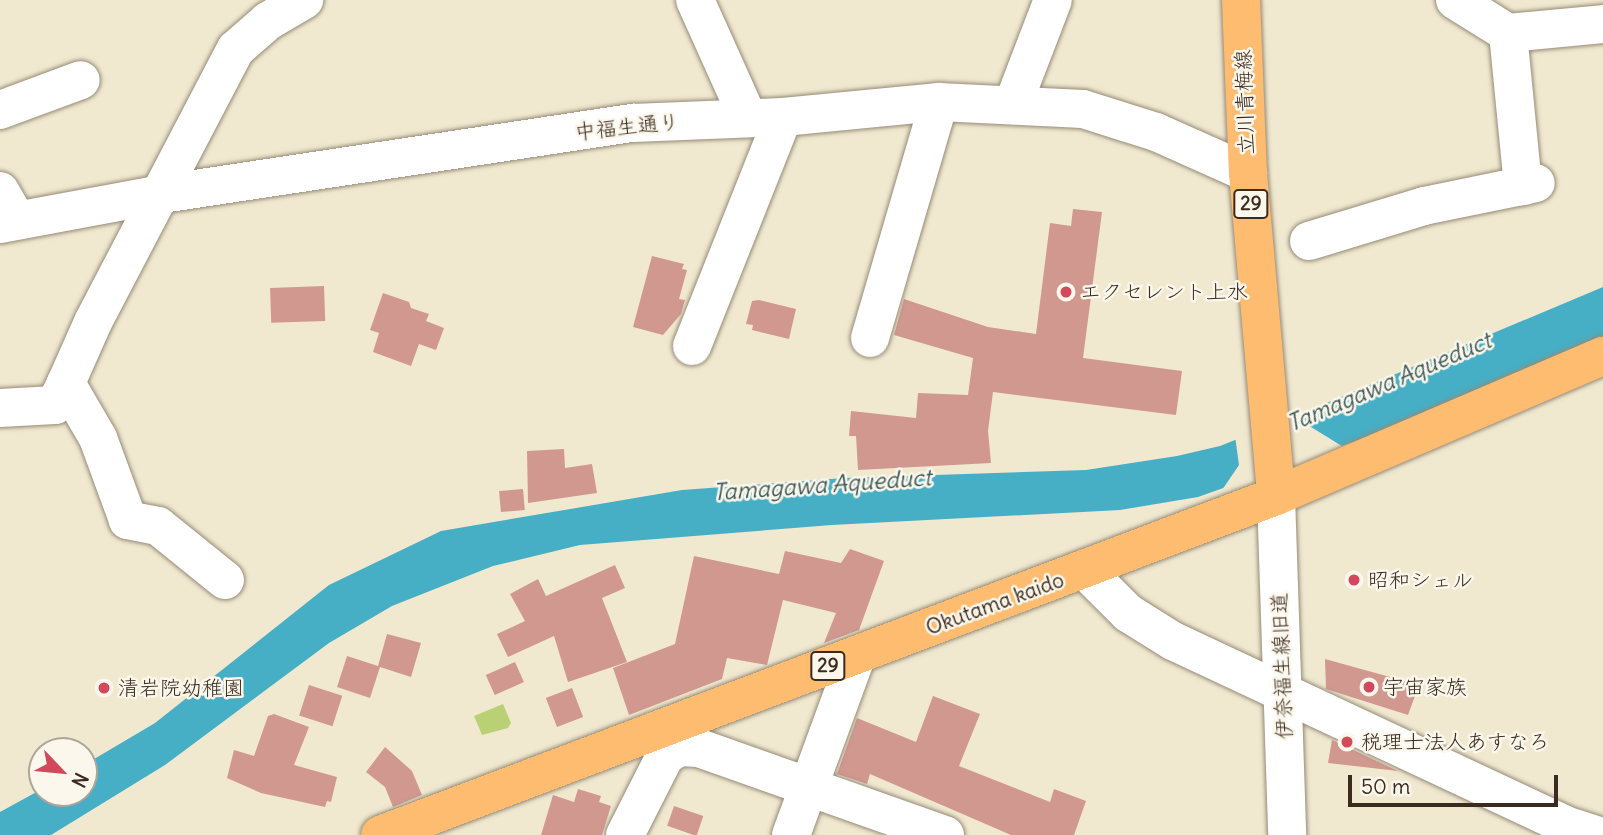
<!DOCTYPE html>
<html>
<head>
<meta charset="utf-8">
<style>
  body { margin:0 }
  #map { position:relative; width:1603px; height:835px; overflow:hidden; background:#f0e9d0; font-family:Delius,"Klee One",sans-serif }
  div>[style] { position:absolute }
  .green>* { inset:0; background:#b9d075 }
  .water>* { inset:0; background:#46afc5 }
  .pier>* { inset:0; background:#f0e9d0 }
  .building>* { inset:0; background:#d19890; transform-origin:0 0 }
  .roads { filter:drop-shadow(0 0 2px #968a77) drop-shadow(0 0 2px #968a77) }
  .minor>* { height:38px; margin:-19px; padding:0 19px; transform-origin:19px; border-radius:19px; background:#fff }
  .major>* { height:38px; margin:-19px; padding:0 19px; transform-origin:19px; border-radius:19px; background:#fdbc70 }
  .dots>* { width:19px; height:19px; translate:-50% -50%; box-sizing:border-box; border:4px solid #fbf7ec; border-radius:50% }
  span { translate:-50% -50%; white-space:nowrap; text-align:center; line-height:1.15; -webkit-text-stroke:5px #fbf7ec; paint-order:stroke }
  .shield-label span { padding:2px 5px; background:#fbf7ec; border:2px solid; border-radius:5px; -webkit-text-stroke-width:0 }
  .shield-label { font-size:19px; color:#3b2a1e; font-weight:700 }
  .street-label { font-size:21px; color:#3b2a1e }
  .poi-label { font-size:21px; color:#3b2a1e }
  .left { translate:0 -50%; text-align:left }
  .water-label { font-size:23px; color:#3f5958; font-style:italic }
  .north { position:absolute; left:28px; top:737px; width:70px; height:70px; box-sizing:border-box; background:#fbf7ec; border:2px solid #aea59a; border-radius:50%; rotate:116deg; font-size:19px; font-weight:700; line-height:28px; text-align:center; color:#3b2a1e }
  .north::after { content:''; display:block; margin:auto; width:24px; height:32px; background:#d1495b; clip-path:polygon(50% 0,100% 100%,50% 72%,0 100%) }
  .scale { position:absolute; left:1348px; top:775px; width:210px; height:32px; box-sizing:border-box; border:4px solid #3b2a1e; border-top:0; padding-left:9px; font-size:21px; line-height:24px; white-space:nowrap; color:#3b2a1e; -webkit-text-stroke:5px #fbf7ec; paint-order:stroke }
</style>
</head>
<body>
<div id="map">
  <div class="green">
    <div style="clip-path:polygon(503px 704px,511px 723px,508px 728px,482px 735px,474px 716px)"></div>
  </div>
  <div class="water">
    <div style="clip-path:polygon(1603px 287px,1603px 340px,1361px 439px,1198px 497px,1120px 510px,832px 525px,580px 545px,493px 566px,392px 606px,329px 643px,165px 765px,51px 835px,0 835px,0 812px,42px 789px,42px 793px,84px 793px,84px 765px,155px 723px,329px 585px,441px 531px,682px 490px,845px 478px,1086px 470px,1177px 456px,1220px 446px,1303px 413px)"></div>
  </div>
  <div class="pier">
    <div style="clip-path:polygon(1303px 409px,1303px 422px,1345px 448px,1220px 493px,1239px 465px,1235px 436px)"></div>
  </div>
  <div class="building">
    <div style="clip-path:polygon(1073px 209px,1102px 212px,1083px 358px,1182px 371px,1176px 415px,993px 392px,988px 431px,991px 463px,858px 470px,856px 436px,849px 436px,851px 411px,916px 418px,918px 393px,968px 395px,973px 358px,894px 335px,904px 299px,988px 327px,1036px 334px,1050px 223px,1071px 226px)"></div>
    <div style="clip-path:polygon(652px 256px,684px 264px,682px 269px,687px 270px,679px 299px,685px 300px,681px 314px,663px 335px,633px 327px)"></div>
    <div style="left:324px;top:286px;width:35px;height:54px;rotate:88deg"></div>
    <div style="clip-path:polygon(383px 293px,409px 302px,411px 308px,429px 314px,426px 321px,444px 328px,436px 350px,419px 344px,411px 366px,373px 352px,379px 333px,370px 330px)"></div>
    <div style="clip-path:polygon(759px 300px,796px 309px,789px 339px,752px 330px,753px 325px,746px 324px,752px 301px)"></div>
    <div style="clip-path:polygon(564px 449px,565px 468px,592px 464px,597px 493px,528px 503px,527px 451px)"></div>
    <div style="left:523px;top:489px;width:21px;height:24px;rotate:85deg"></div>
    <div style="clip-path:polygon(850px 549px,884px 561px,859px 630px,824px 643px,836px 613px,783px 600px,767px 665px,727px 658px,722px 679px,629px 715px,613px 668px,675px 644px,694px 556px,779px 574px,785px 551px,841px 563px)"></div>
    <div style="clip-path:polygon(615px 565px,625px 588px,602px 598px,627px 662px,568px 682px,554px 636px,508px 657px,497px 634px,525px 621px,510px 594px,538px 579px,546px 596px)"></div>
    <div style="clip-path:polygon(387px 634px,421px 643px,411px 677px,380px 667px,370px 698px,337px 687px,347px 656px,378px 666px)"></div>
    <div style="clip-path:polygon(1325px 659px,1419px 685px,1408px 715px,1326px 689px)"></div>
    <div style="left:515px;top:662px;width:22px;height:32px;rotate:66deg"></div>
    <div style="left:309px;top:685px;width:35px;height:32px;rotate:18deg"></div>
    <div style="left:572px;top:688px;width:31px;height:28px;rotate:69deg"></div>
    <div style="clip-path:polygon(933px 696px,980px 714px,959px 766px,1050px 802px,1054px 789px,1086px 801px,1074px 835px,1011px 835px,870px 774px,867px 784px,837px 774px,857px 718px,916px 742px)"></div>
    <div style="clip-path:polygon(274px 714px,309px 727px,294px 765px,337px 777px,331px 802px,327px 801px,325px 807px,261px 793px,227px 778px,234px 750px,254px 756px,268px 716px)"></div>
    <div style="clip-path:polygon(1332px 740px,1398px 771px,1328px 763px)"></div>
    <div style="clip-path:polygon(385px 747px,412px 771px,422px 795px,393px 807px,385px 787px,366px 772px)"></div>
    <div style="clip-path:polygon(578px 789px,601px 796px,599px 802px,611px 806px,602px 835px,541px 835px,553px 795px,574px 802px)"></div>
    <div style="left:674px;top:806px;width:31px;height:21px;rotate:19deg"></div>
  </div>
  <div class="roads">
    <div class="minor">
      <div style="left:695px;top:0;width:129px;rotate:65.8deg"></div>
      <div style="left:1455px;top:0;width:62px;rotate:31.9deg"></div>
      <div style="left:1508px;top:33px;width:95px;rotate:-5.4deg"></div>
      <div style="left:1508px;top:33px;width:154px;rotate:84.4deg"></div>
      <div style="left:1013px;top:104px;width:111px;rotate:-69deg"></div>
      <div style="left:0;top:110px;width:86px;rotate:-20.3deg"></div>
      <div style="left:0;top:191px;width:32px;rotate:60deg"></div>
      <div style="left:0;top:224px;width:165px;rotate:-10.5deg"></div>
      <div style="left:162px;top:194px;width:476px;rotate:-8.6deg"></div>
      <div style="left:633px;top:123px;width:150px;rotate:-2.3deg"></div>
      <div style="left:783px;top:117px;width:157px;rotate:-5.5deg"></div>
      <div style="left:939px;top:102px;width:144px;rotate:2.8deg"></div>
      <div style="left:1083px;top:109px;width:77px;rotate:17.5deg"></div>
      <div style="left:1156px;top:132px;width:101px;rotate:24deg"></div>
      <div style="left:1309px;top:241px;width:120px;rotate:-16.9deg"></div>
      <div style="left:1424px;top:206px;width:114px;rotate:-11.6deg"></div>
      <div style="left:870px;top:338px;width:246px;rotate:-73.7deg"></div>
      <div style="left:692px;top:346px;width:246px;rotate:-68.3deg"></div>
      <div style="left:0;top:408px;width:55px;rotate:-3.1deg"></div>
      <div style="left:55px;top:405px;width:25px;rotate:-63deg"></div>
      <div style="left:1276px;top:496px;width:339px;rotate:88.1deg"></div>
      <div style="left:1085px;top:570px;width:61px;rotate:45deg"></div>
      <div style="left:1128px;top:613px;width:53px;rotate:31.9deg"></div>
      <div style="left:1173px;top:641px;width:433px;rotate:25.1deg"></div>
      <div style="left:1565px;top:825px;width:32px;rotate:18deg"></div>
      <div style="left:225px;top:580px;width:86px;rotate:-141.1deg"></div>
      <div style="left:158px;top:526px;width:31px;rotate:-169deg"></div>
      <div style="left:128px;top:520px;width:87px;rotate:-110.1deg"></div>
      <div style="left:98px;top:438px;width:64px;rotate:-120.2deg"></div>
      <div style="left:66px;top:383px;width:67px;rotate:-66.1deg"></div>
      <div style="left:93px;top:322px;width:308px;rotate:-62.4deg"></div>
      <div style="left:236px;top:49px;width:43px;rotate:-41.2deg"></div>
      <div style="left:268px;top:21px;width:42px;rotate:-30.3deg"></div>
      <div style="left:679px;top:747px;width:20px;rotate:3deg"></div>
      <div style="left:699px;top:748px;width:261px;rotate:19.5deg"></div>
      <div style="left:625px;top:835px;width:89px;rotate:-63.1deg"></div>
      <div style="left:665px;top:756px;width:17px;rotate:-33deg"></div>
      <div style="left:679px;top:747px;width:23px;rotate:-105deg"></div>
      <div style="left:791px;top:835px;width:192px;rotate:-69.9deg"></div>
    </div>
    <div class="major">
      <div style="left:1241px;top:0;width:173px;rotate:87.7deg"></div>
      <div style="left:1248px;top:173px;width:324px;rotate:85deg"></div>
      <div style="left:380px;top:835px;width:958px;rotate:-20.72deg"></div>
      <div style="left:1276px;top:496px;width:356px;rotate:-23.2deg"></div>
    </div>
  </div>
  <div class="dots">
    <div style="left:1066px;top:292px;background:#d1495b"></div>
    <div style="left:1354px;top:580px;background:#d1495b"></div>
    <div style="left:1369px;top:687px;background:#d1495b"></div>
    <div style="left:104px;top:688px;background:#d1495b"></div>
    <div style="left:1347px;top:742px;background:#d1495b"></div>
  </div>
  <div class="shield-label">
    <span style="left:1251px;top:204px">29</span>
    <span style="left:828px;top:666px">29</span>
  </div>
  <div class="street-label">
    <span style="left:1245px;top:102px;rotate:-92deg">立川青梅線</span>
    <span style="left:627px;top:127px;rotate:-6deg">中福生通り</span>
    <span style="left:995px;top:604px;rotate:-20deg">Okutama kaido</span>
    <span style="left:1282px;top:666px;rotate:-92deg">伊奈福生線旧道</span>
  </div>
  <div class="poi-label">
    <span class="left" style="left:1080px;top:292px">エクセレント上水</span>
    <span class="left" style="left:1368px;top:580px">昭和シェル</span>
    <span class="left" style="left:1383px;top:687px">宇宙家族</span>
    <span class="left" style="left:118px;top:688px">清岩院幼稚園</span>
    <span class="left" style="left:1361px;top:742px">税理士法人あすなろ</span>
  </div>
  <div class="water-label">
    <span style="left:1389px;top:382px;rotate:-23deg">Tamagawa Aqueduct</span>
    <span style="left:822px;top:485px;rotate:-4deg">Tamagawa Aqueduct</span>
  </div>
  <div class="north">N</div>
  <div class="scale">50 m</div>
</div>
</body>
</html>
